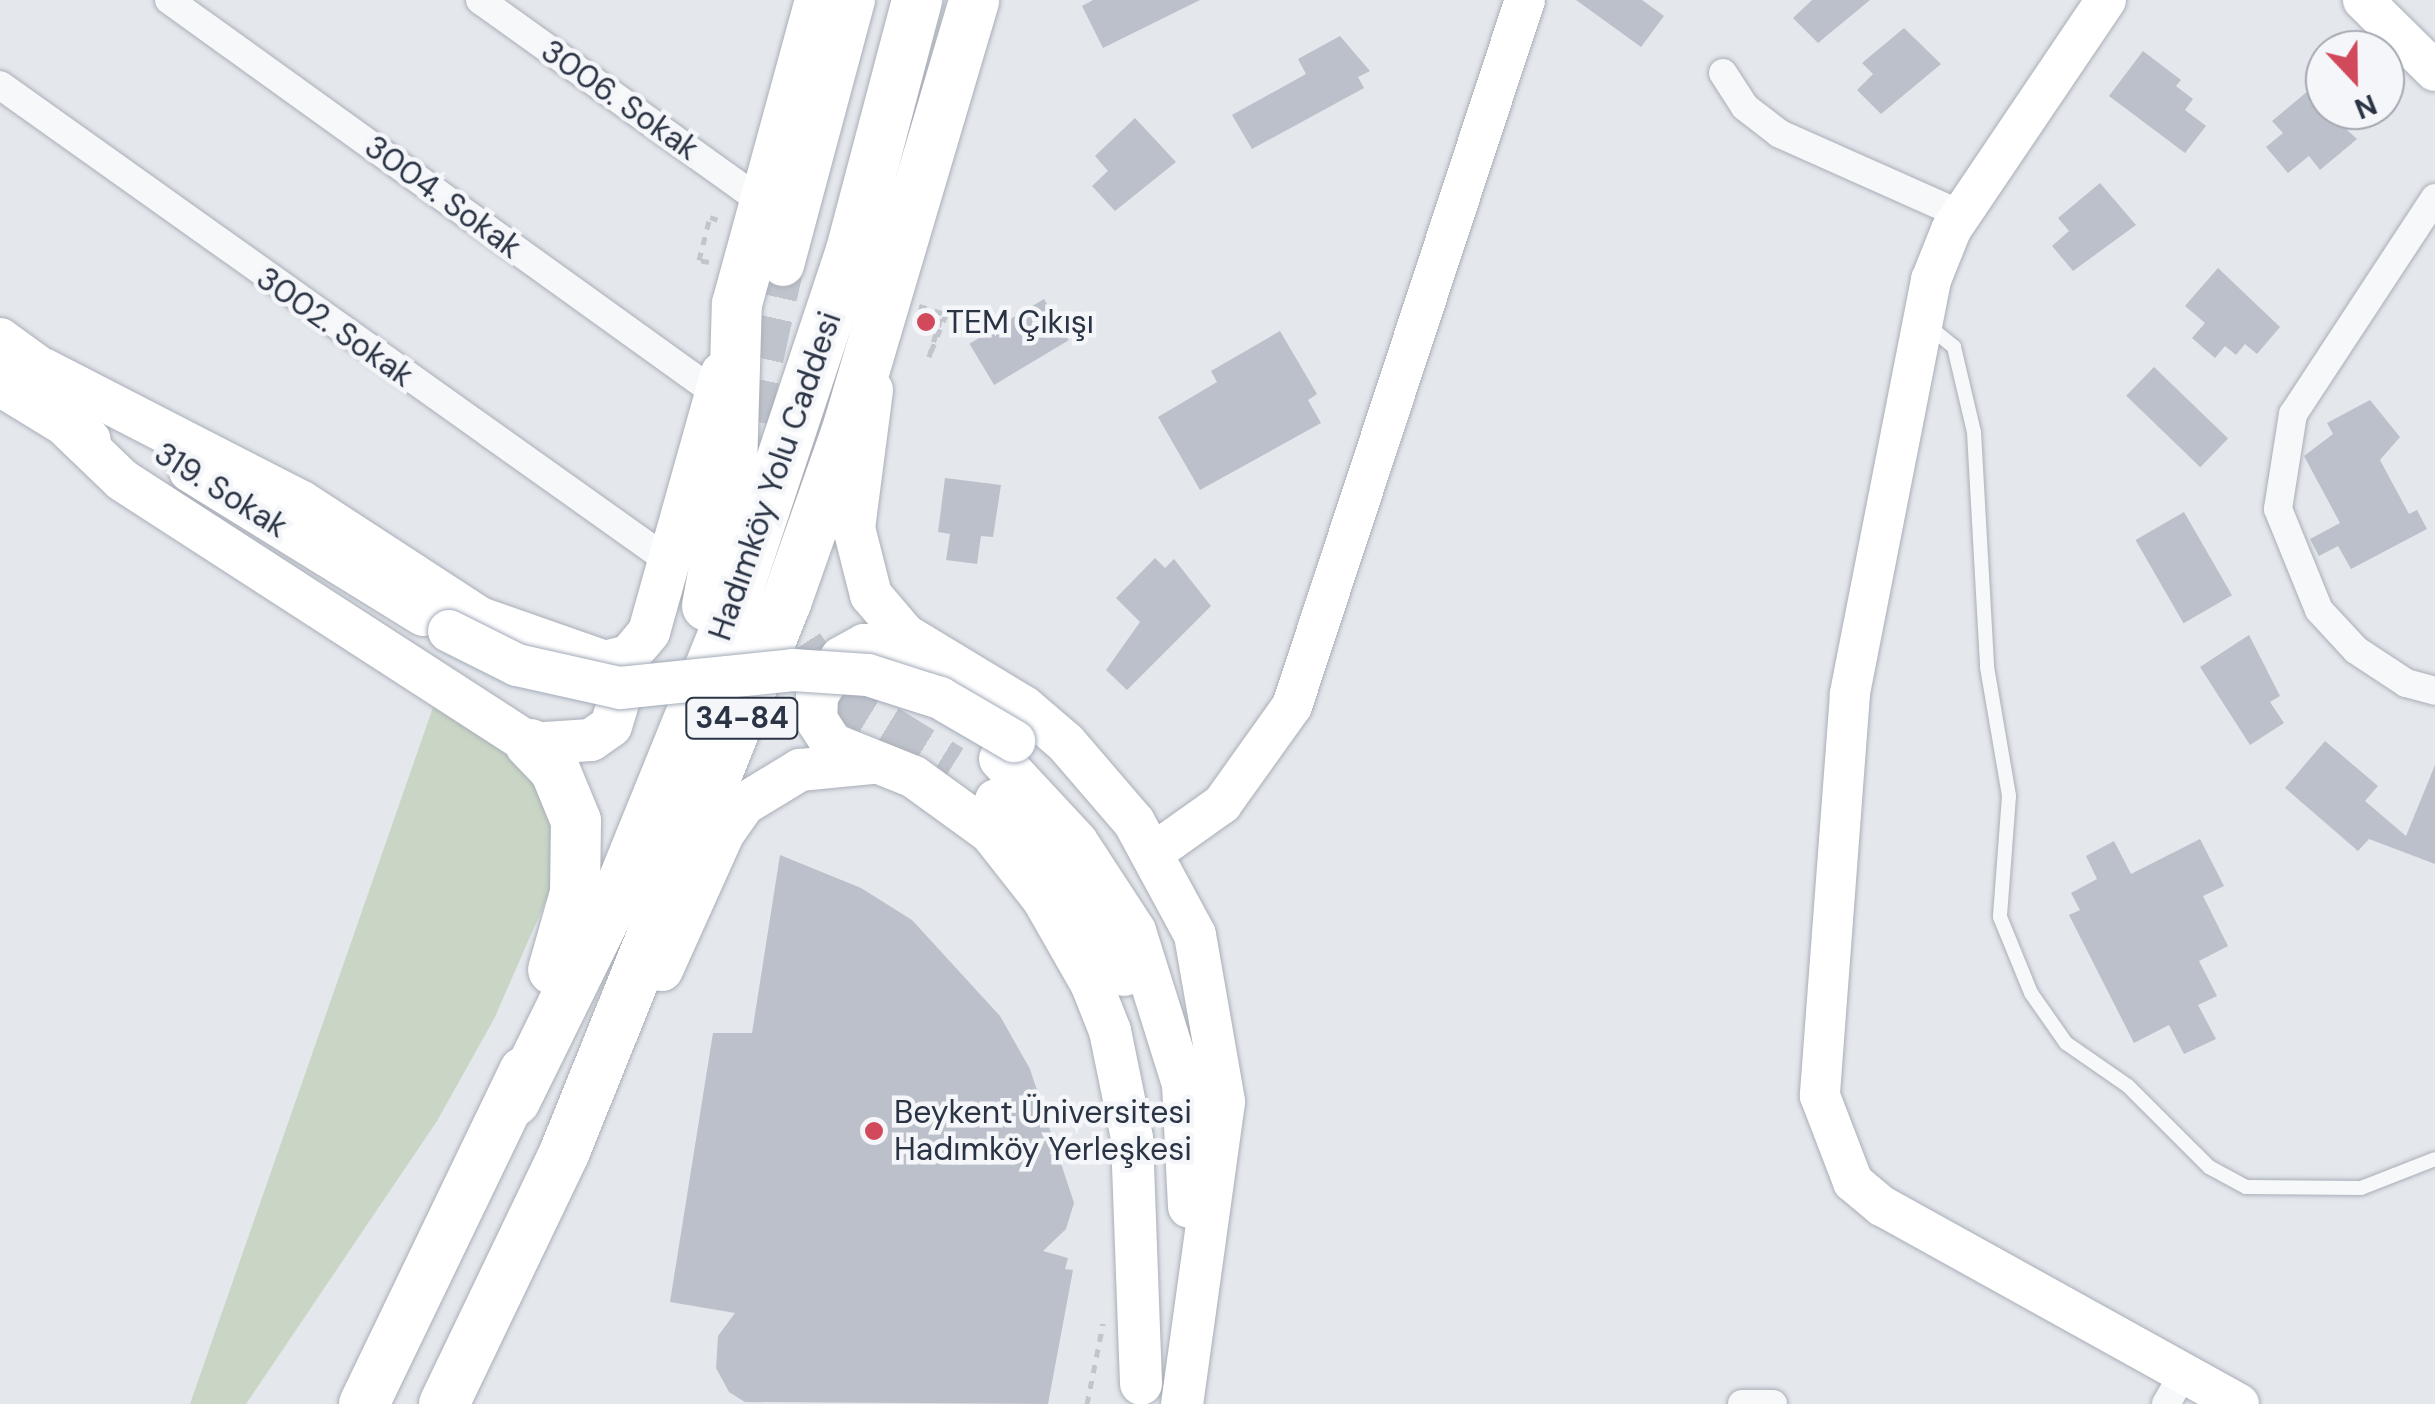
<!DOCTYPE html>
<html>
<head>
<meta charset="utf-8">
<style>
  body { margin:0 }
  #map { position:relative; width:2435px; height:1404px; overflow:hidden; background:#e4e7ec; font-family:"DM Sans",sans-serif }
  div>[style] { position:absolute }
  .green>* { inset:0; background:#c9d6c5 }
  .building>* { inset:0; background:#bbc0ca; transform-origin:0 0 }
  .primary-tunnel>* { height:42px; margin-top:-21px; transform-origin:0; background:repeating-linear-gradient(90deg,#bfc3cb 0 42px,transparent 0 63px) }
  .path>* { height:5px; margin-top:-2.5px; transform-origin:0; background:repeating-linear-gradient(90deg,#c2c5cb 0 8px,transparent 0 16px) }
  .roads { filter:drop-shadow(0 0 2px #a9aeb7) drop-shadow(0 0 2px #a9aeb7) }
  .lane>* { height:14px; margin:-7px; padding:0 7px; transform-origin:7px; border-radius:7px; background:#f7f8fa }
  .street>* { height:28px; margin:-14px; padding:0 14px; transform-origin:14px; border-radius:14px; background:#f7f8fa }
  .secondary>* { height:40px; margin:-20px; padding:0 20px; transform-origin:20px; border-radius:20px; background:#fff }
  .primary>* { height:42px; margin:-21px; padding:0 21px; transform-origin:21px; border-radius:21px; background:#fff }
  .highway>* { height:50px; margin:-25px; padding:0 25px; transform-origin:25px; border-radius:25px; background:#fff }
  .bridges { filter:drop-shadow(0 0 2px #a3abb8) drop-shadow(0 0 2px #a3abb8) }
  .primary-bridge>* { height:42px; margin:-21px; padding:0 21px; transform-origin:21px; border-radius:21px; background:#fff }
  .dots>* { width:28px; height:28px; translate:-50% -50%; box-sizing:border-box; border:5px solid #f4f6f9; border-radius:50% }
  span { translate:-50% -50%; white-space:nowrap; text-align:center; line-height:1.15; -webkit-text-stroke:9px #f4f6f9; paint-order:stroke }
  .shield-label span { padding:2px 8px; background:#f4f6f9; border:2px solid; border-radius:8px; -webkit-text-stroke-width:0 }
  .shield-label { font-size:30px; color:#2b3445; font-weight:700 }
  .street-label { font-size:32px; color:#2b3445 }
  .poi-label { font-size:32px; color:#2b3445 }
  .left { translate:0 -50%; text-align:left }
  .north { position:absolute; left:2305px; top:30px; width:100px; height:100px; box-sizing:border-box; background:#f4f6f9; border:2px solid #a4a8b1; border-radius:50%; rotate:158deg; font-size:28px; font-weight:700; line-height:40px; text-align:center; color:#2b3445 }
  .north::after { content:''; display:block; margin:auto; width:35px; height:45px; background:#d1495b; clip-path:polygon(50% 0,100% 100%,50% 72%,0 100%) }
</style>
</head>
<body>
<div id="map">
  <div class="green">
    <div style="clip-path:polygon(437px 696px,516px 750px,553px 797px,555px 880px,494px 1019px,437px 1121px,246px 1404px,190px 1404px)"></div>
  </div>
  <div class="building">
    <div style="clip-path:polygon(1093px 0,1200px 0,1103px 48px,1082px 6px)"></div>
    <div style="clip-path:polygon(1576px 0,1642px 0,1664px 16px,1641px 47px)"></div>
    <div style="clip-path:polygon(1812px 0,1870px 0,1818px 43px,1793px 18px)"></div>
    <div style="clip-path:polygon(1904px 28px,1941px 64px,1881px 114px,1857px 90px,1873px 74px,1862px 63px)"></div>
    <div style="clip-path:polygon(1340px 36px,1370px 71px,1358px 77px,1364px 88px,1252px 149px,1232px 115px,1306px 74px,1298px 59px)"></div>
    <div style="clip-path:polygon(2143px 51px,2181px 80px,2176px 86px,2193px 99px,2185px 110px,2206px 126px,2185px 153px,2109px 96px)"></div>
    <div style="clip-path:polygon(2314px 86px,2325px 110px,2357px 139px,2320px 170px,2309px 156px,2288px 173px,2266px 147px,2283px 133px,2272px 121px)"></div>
    <div style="clip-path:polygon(1135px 118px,1176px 162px,1115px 211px,1092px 186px,1108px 171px,1095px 156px)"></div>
    <div style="clip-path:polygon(2100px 183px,2136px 225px,2073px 271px,2052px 246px,2069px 231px,2058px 218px)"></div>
    <div style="clip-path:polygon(2218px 268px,2280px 327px,2257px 354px,2245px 344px,2236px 355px,2225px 346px,2215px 358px,2192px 338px,2205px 323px,2185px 306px)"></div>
    <div style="left:1044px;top:299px;width:48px;height:87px;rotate:59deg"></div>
    <div style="clip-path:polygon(1280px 331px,1317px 394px,1308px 400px,1321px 423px,1200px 490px,1158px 417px,1217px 382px,1211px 371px)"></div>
    <div style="left:2154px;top:367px;width:103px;height:40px;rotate:44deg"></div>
    <div style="clip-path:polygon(2370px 400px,2400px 437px,2380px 460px,2409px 514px,2417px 510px,2427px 529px,2351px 569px,2338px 546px,2319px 556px,2310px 539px,2340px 523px,2304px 456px,2333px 434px,2327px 423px)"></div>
    <div style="clip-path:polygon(945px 478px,1001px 485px,993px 537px,981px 536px,977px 564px,946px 560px,950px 534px,938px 532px)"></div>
    <div style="left:2184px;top:512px;width:96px;height:56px;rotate:60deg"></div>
    <div style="clip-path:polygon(1155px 558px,1165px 568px,1174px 559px,1211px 606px,1127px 690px,1106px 670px,1140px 622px,1116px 598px)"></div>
    <div style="clip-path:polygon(2249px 635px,2280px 696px,2270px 702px,2284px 723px,2250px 745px,2200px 667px)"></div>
    <div style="clip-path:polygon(2325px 741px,2378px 786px,2365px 801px,2406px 836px,2435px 765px,2435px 864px,2369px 839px,2358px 851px,2285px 788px)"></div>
    <div style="clip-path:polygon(2200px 839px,2224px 886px,2203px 896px,2228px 946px,2199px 961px,2217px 996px,2198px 1005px,2216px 1039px,2184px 1054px,2169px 1025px,2134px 1043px,2069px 915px,2080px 910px,2071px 893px,2097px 879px,2086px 856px,2114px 841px,2131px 874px)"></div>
    <div style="clip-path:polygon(780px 855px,861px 888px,912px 920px,1000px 1016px,1030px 1069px,1074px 1203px,1066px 1229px,1043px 1251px,1068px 1258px,1065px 1269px,1073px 1270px,1048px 1404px,745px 1402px,729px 1392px,716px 1368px,718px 1336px,735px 1313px,670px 1302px,713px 1033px,752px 1033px)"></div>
  </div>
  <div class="primary-tunnel">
    <div style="left:749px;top:420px;width:159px;rotate:-77.6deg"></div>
    <div style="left:768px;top:592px;width:121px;rotate:56.8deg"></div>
    <div style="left:834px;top:693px;width:139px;rotate:31.7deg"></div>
  </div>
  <div class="path">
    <div style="left:709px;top:262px;width:10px;rotate:-169deg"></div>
    <div style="left:699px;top:260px;width:44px;rotate:-75.7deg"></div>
    <div style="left:710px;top:217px;width:12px;rotate:20deg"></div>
    <div style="left:919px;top:306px;width:28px;rotate:17deg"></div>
    <div style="left:946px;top:314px;width:46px;rotate:111.6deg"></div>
    <div style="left:929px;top:357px;width:42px;rotate:-73.3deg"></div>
    <div style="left:1087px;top:1404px;width:82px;rotate:-78.7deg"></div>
  </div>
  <div class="roads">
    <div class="lane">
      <div style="left:1927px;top:325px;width:35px;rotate:39deg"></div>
      <div style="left:1954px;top:347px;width:87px;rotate:76.8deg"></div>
      <div style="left:1974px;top:432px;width:235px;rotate:86.8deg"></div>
      <div style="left:1987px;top:667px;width:131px;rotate:80.3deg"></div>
      <div style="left:2009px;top:796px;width:121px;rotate:94.3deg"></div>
      <div style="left:2000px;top:917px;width:82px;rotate:67.8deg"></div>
      <div style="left:2031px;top:993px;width:61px;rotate:55deg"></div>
      <div style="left:2066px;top:1043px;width:75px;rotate:34.7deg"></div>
      <div style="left:2128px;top:1086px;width:115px;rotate:45deg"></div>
      <div style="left:2209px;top:1167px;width:42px;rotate:28.4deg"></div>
      <div style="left:2246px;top:1187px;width:115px;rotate:0.5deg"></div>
      <div style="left:2361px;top:1188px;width:79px;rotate:-21.4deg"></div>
    </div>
    <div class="street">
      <div style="left:169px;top:0;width:675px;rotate:35.72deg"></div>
      <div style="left:480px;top:0;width:345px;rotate:35.6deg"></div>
      <div style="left:1723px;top:73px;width:40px;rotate:57.1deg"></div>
      <div style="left:1745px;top:107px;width:44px;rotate:37.6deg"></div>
      <div style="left:1780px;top:134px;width:199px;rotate:24deg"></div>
      <div style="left:0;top:85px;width:826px;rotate:35.44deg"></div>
      <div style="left:2435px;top:198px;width:258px;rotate:123.3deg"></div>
      <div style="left:2293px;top:414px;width:96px;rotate:99deg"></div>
      <div style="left:2278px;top:509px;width:109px;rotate:67.9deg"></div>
      <div style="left:2319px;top:610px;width:54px;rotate:47.2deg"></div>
      <div style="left:2356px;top:650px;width:60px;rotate:33.4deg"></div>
      <div style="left:2406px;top:683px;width:30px;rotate:15deg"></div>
      <div style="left:1742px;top:1404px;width:31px"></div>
      <div style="left:2166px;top:1404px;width:38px;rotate:-60deg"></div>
    </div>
    <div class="secondary">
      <div style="left:2106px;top:0;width:277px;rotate:124deg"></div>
      <div style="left:1951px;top:230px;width:54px;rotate:111.8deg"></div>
      <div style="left:1931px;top:280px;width:422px;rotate:101.1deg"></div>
      <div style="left:1850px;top:694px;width:403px;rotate:94.3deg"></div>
      <div style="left:1820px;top:1096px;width:92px;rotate:69deg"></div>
      <div style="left:1853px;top:1182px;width:38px;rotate:40deg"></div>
      <div style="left:1882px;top:1206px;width:408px;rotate:29deg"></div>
      <div style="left:2363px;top:0;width:101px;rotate:44.6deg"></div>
      <div style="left:1153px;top:853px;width:85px;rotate:-35.4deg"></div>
      <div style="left:1222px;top:804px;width:120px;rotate:-54.5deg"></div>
      <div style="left:1292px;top:706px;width:743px;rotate:-71.74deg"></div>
    </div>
    <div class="primary">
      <div style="left:783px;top:265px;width:274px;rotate:-75deg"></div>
      <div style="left:0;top:339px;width:80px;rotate:35.9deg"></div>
      <div style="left:43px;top:369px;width:291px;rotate:27.2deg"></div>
      <div style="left:302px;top:502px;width:212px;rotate:33.1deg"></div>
      <div style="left:480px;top:618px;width:133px;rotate:19.4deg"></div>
      <div style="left:605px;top:662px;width:25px;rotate:-14deg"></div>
      <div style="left:629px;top:656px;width:31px;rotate:-50deg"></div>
      <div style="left:649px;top:632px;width:269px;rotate:-74.3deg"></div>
      <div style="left:0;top:385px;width:105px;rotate:31.4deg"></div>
      <div style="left:872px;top:390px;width:139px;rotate:97.4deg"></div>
      <div style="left:854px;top:528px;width:69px;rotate:75.8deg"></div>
      <div style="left:871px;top:595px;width:52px;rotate:49.6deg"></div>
      <div style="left:905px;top:635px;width:139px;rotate:31.2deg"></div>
      <div style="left:1024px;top:707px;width:55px;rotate:40.6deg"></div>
      <div style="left:1066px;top:743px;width:104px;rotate:49.3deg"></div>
      <div style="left:1134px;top:822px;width:128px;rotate:61.6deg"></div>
      <div style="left:1195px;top:935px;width:169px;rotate:80.1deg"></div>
      <div style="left:1224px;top:1102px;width:305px;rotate:97.9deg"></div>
      <div style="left:67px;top:427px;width:76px;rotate:43.9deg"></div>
      <div style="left:122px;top:480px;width:486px;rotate:32.9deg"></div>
      <div style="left:530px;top:744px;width:61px;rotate:-3.8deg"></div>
      <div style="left:591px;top:740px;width:24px;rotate:-35deg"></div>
      <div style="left:611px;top:726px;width:27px;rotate:-73deg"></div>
      <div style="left:619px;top:700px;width:40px;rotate:-110.2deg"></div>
      <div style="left:190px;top:471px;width:274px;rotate:31.7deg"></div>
      <div style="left:926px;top:649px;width:62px;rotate:-176.3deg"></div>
      <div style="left:864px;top:645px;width:26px;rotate:151deg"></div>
      <div style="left:841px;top:658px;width:45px;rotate:122.3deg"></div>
      <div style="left:817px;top:696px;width:23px;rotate:92deg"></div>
      <div style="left:816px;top:719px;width:30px;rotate:57deg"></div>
      <div style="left:832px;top:744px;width:88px;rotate:21.9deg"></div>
      <div style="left:914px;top:777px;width:95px;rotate:36deg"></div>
      <div style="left:991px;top:833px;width:84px;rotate:51.8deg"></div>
      <div style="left:1043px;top:899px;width:97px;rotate:60.3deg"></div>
      <div style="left:1091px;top:983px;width:52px;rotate:68.4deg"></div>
      <div style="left:1110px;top:1031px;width:109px;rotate:78.4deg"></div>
      <div style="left:1132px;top:1138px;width:246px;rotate:87.9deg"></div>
      <div style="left:1000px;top:759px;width:113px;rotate:47.1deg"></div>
      <div style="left:1077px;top:842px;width:106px;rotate:56.9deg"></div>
      <div style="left:1135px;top:931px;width:160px;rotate:72.6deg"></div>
      <div style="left:1183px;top:1084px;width:123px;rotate:87.2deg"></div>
      <div style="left:996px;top:800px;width:124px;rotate:48.6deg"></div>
      <div style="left:1078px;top:893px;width:94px;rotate:60.7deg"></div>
      <div style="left:662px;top:970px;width:149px;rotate:-65.8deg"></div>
      <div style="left:723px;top:834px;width:37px;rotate:-55deg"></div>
      <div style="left:744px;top:804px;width:66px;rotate:-31.3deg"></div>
      <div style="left:800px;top:770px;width:71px;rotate:-5.6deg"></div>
    </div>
    <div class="highway">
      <div style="left:707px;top:606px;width:140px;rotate:-79.7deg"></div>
      <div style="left:732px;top:468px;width:164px;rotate:-88.3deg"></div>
      <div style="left:737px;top:304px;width:315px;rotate:-74.7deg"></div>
      <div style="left:530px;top:744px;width:36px;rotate:46deg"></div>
      <div style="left:555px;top:770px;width:55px;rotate:67.6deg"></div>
      <div style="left:576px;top:821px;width:72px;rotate:90.8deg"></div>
      <div style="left:575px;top:893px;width:80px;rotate:105.9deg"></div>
      <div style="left:515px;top:1101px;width:240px;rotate:-63.8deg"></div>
      <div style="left:621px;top:886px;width:271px;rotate:-67.9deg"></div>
      <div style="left:723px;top:635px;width:402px;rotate:-71.6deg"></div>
      <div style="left:850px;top:254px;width:263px;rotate:-75.2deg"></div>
      <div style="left:364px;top:1404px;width:369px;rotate:-64.3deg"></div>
      <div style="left:444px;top:1404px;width:280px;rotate:-64.4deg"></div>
      <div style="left:565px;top:1151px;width:591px;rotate:-68.04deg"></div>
      <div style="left:786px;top:603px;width:183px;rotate:-70.6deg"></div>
      <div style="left:847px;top:430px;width:448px;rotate:-73.5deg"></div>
    </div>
  </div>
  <div class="bridges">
    <div class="primary-bridge">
      <div style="left:449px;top:631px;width:76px;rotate:26.6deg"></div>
      <div style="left:517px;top:665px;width:106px;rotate:12.6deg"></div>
      <div style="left:620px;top:688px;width:174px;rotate:-5.9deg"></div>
      <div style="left:793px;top:670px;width:75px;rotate:3.8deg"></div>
      <div style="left:868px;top:675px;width:76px;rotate:17.7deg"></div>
      <div style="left:940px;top:698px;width:86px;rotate:30.2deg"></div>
    </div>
  </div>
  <div class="dots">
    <div style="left:926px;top:322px;background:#d1495b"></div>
    <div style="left:874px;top:1131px;background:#d1495b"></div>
  </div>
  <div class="shield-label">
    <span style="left:742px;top:718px">34-84</span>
  </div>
  <div class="street-label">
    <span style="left:620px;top:100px;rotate:35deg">3006. Sokak</span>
    <span style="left:443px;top:197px;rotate:36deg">3004. Sokak</span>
    <span style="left:335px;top:327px;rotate:35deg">3002. Sokak</span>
    <span style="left:775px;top:476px;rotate:-71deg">Hadımköy Yolu Caddesi</span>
    <span style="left:221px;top:490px;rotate:32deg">319. Sokak</span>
  </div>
  <div class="poi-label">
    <span class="left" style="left:946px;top:322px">TEM Çıkışı</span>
    <span class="left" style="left:894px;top:1131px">Beykent Üniversitesi<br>Hadımköy Yerleşkesi</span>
  </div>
  <div class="north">N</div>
</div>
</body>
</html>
